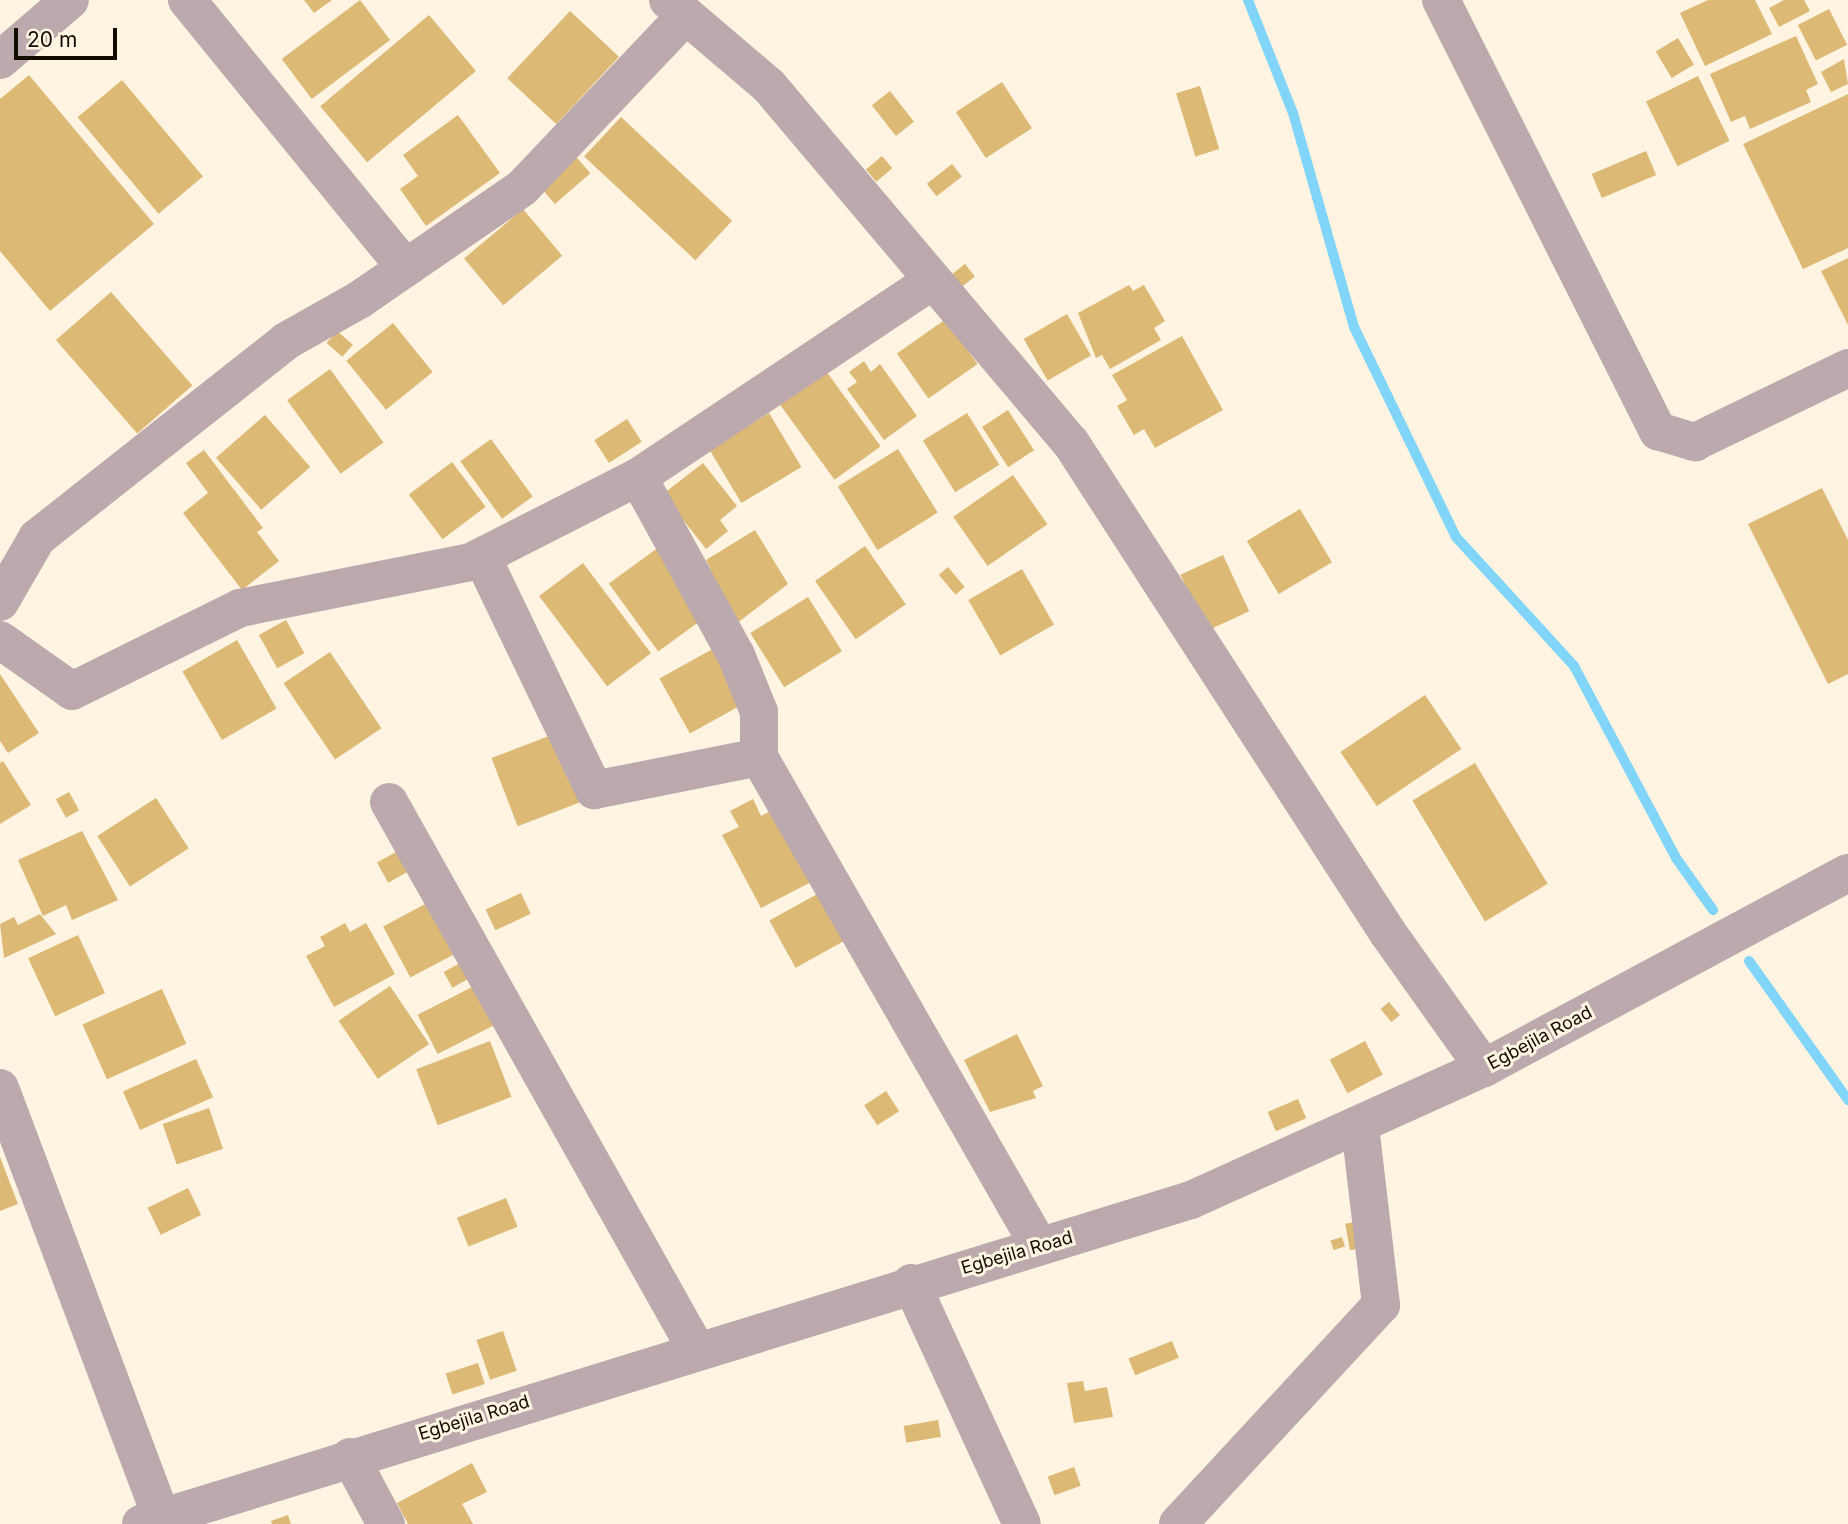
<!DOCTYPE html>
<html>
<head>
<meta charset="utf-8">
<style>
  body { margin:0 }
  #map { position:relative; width:1848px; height:1524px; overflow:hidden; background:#fff4e1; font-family:Inter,sans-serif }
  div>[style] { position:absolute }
  .stream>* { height:10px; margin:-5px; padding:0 5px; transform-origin:5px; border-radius:5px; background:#81d5f8 }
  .building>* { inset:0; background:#dcb975; transform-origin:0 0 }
  .minor>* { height:38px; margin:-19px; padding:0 19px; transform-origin:19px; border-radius:19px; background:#bba9ad }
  span { translate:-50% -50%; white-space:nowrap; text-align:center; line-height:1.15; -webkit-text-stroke:6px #fff4e1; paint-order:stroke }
  .street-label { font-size:18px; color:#120c03 }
  .scale { position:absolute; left:14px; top:28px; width:103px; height:32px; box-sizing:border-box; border:4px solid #120c03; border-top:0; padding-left:9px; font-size:21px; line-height:24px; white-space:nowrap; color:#120c03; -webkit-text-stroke:5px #fff4e1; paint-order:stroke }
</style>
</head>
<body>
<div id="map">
  <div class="stream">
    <div style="left:1248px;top:0;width:122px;rotate:68.3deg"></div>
    <div style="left:1293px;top:113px;width:223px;rotate:74.1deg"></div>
    <div style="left:1354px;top:327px;width:233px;rotate:64.1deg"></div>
    <div style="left:1456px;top:537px;width:175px;rotate:47.5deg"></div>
    <div style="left:1574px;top:666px;width:217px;rotate:62deg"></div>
    <div style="left:1676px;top:858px;width:64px;rotate:54.6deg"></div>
    <div style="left:1749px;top:961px;width:171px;rotate:54.5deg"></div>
  </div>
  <div class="building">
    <div style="clip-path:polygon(304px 0,332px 0,314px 13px)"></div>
    <div style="left:360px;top:0;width:50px;height:98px;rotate:53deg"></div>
    <div style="clip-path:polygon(1708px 0,1755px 0,1772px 34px,1705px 66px,1680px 13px)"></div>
    <div style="clip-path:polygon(1784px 0,1804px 0,1810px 11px,1779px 27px,1769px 8px)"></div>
    <div style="left:1829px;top:9px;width:40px;height:35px;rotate:63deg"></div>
    <div style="left:570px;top:11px;width:67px;height:92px;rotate:43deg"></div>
    <div style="left:429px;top:15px;width:73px;height:142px;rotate:50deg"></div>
    <div style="clip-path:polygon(1796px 36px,1818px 84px,1806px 90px,1811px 102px,1750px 129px,1745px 116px,1731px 122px,1710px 74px)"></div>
    <div style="left:1678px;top:38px;width:31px;height:26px;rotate:59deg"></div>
    <div style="clip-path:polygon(1844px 59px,1848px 84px,1831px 92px,1821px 72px)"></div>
    <div style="clip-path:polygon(29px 75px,154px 224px,50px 311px,0 251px,0 99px)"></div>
    <div style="left:1698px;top:76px;width:72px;height:58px;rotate:64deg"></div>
    <div style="left:122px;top:80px;width:126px;height:58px;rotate:50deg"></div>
    <div style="left:1002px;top:82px;width:55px;height:55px;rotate:57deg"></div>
    <div style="left:1200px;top:86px;width:66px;height:25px;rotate:73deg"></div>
    <div style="left:890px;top:91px;width:39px;height:23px;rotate:52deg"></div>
    <div style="clip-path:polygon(1848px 94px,1848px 248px,1803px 269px,1743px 144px)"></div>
    <div style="clip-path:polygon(458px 115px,500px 173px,426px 226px,400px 189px,418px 176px,403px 155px)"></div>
    <div style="left:621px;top:117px;width:152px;height:54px;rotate:43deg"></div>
    <div style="left:1646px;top:151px;width:26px;height:59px;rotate:67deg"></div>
    <div style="left:572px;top:152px;width:28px;height:47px;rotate:49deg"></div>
    <div style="left:882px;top:156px;width:16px;height:21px;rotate:50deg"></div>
    <div style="left:952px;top:164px;width:16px;height:32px;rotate:52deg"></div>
    <div style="left:523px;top:209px;width:61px;height:77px;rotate:50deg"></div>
    <div style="clip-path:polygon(1848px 258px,1848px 325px,1821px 271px)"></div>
    <div style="left:965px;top:264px;width:16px;height:18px;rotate:52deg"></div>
    <div style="clip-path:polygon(1129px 285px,1133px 291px,1144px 285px,1165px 321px,1154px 328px,1161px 340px,1110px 369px,1102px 355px,1096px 358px,1078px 313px)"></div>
    <div style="left:111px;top:292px;width:124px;height:73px;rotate:49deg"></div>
    <div style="left:1067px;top:314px;width:48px;height:50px;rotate:60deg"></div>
    <div style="left:946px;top:319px;width:55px;height:60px;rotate:55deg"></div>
    <div style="left:393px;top:323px;width:63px;height:60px;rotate:51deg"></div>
    <div style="left:337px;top:331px;width:21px;height:16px;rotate:41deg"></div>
    <div style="clip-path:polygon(1182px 336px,1223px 410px,1155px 448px,1144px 429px,1134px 435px,1117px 406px,1127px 400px,1112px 375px)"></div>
    <div style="clip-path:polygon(864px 361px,871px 372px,880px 364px,917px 416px,884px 440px,847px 389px,857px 382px,849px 372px)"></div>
    <div style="left:330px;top:369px;width:91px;height:53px;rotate:54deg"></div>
    <div style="left:826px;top:371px;width:93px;height:57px;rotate:54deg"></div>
    <div style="left:1008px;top:410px;width:48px;height:31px;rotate:57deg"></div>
    <div style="left:769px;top:413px;width:63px;height:70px;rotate:59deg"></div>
    <div style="left:967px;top:413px;width:61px;height:52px;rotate:58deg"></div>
    <div style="left:265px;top:415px;width:69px;height:65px;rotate:49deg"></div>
    <div style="left:627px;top:419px;width:27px;height:39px;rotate:57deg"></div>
    <div style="left:491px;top:439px;width:71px;height:38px;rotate:54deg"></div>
    <div style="left:898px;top:449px;width:75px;height:71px;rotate:58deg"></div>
    <div style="clip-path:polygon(204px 450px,263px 528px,257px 532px,279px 561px,242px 590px,183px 513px,208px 493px,186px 463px)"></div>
    <div style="left:452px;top:462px;width:56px;height:54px;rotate:53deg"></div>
    <div style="clip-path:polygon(703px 463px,737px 506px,720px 520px,728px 531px,706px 549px,663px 494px)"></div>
    <div style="left:1013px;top:475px;width:60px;height:73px;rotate:55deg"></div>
    <div style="clip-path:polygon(1822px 488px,1848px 540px,1848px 674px,1828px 684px,1748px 524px)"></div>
    <div style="left:1300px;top:509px;width:62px;height:62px;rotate:59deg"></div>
    <div style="clip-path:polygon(755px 530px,788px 584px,736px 624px,706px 560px)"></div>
    <div style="left:865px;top:546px;width:71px;height:61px;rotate:55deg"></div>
    <div style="left:659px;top:547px;width:84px;height:62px;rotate:54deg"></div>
    <div style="left:1223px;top:555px;width:62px;height:47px;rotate:65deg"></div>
    <div style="left:583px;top:563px;width:113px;height:55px;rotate:53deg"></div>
    <div style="left:948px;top:567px;width:26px;height:12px;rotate:50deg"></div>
    <div style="left:1022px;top:569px;width:64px;height:62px;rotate:60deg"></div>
    <div style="left:808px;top:597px;width:64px;height:68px;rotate:58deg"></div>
    <div style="left:286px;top:620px;width:38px;height:31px;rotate:61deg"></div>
    <div style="left:237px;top:640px;width:79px;height:63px;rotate:60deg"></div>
    <div style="left:718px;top:646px;width:63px;height:67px;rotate:61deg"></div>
    <div style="left:330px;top:652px;width:92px;height:56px;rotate:56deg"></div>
    <div style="clip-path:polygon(0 674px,39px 733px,8px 753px,0 741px)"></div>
    <div style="left:1425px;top:695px;width:65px;height:102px;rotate:56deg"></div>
    <div style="left:554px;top:734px;width:73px;height:67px;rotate:69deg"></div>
    <div style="clip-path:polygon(3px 761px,31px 805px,0 824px,0 763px)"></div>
    <div style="left:1475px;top:763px;width:141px;height:73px;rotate:59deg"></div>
    <div style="left:69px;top:792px;width:21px;height:15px;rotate:61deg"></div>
    <div style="left:156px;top:798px;width:60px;height:70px;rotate:57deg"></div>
    <div style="clip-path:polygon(753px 799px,761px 816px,777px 808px,815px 880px,761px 908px,722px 835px,739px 827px,730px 811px)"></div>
    <div style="clip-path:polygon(82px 831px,118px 900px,72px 920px,66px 905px,43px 916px,18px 860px)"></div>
    <div style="left:405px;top:847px;width:23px;height:32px;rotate:61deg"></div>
    <div style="left:821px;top:892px;width:54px;height:59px;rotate:61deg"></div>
    <div style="left:521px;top:893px;width:23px;height:39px;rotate:65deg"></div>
    <div style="left:429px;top:902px;width:58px;height:52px;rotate:62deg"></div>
    <div style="clip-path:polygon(40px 914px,56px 934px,4px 958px,0 924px,14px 917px,18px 925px)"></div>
    <div style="clip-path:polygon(345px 923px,350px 932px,366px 923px,395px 974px,334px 1007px,306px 956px,325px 946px,320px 937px)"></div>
    <div style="left:78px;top:935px;width:64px;height:55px;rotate:65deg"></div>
    <div style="left:469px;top:958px;width:18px;height:29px;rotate:61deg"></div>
    <div style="left:480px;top:983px;width:44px;height:70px;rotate:63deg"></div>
    <div style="left:390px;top:986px;width:70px;height:62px;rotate:56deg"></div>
    <div style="left:162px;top:989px;width:60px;height:87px;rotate:66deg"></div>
    <div style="left:1389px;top:1002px;width:17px;height:11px;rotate:50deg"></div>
    <div style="clip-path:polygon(1017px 1034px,1043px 1086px,1033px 1091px,1036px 1098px,990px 1112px,964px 1060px)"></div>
    <div style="left:490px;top:1041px;width:60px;height:79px;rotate:69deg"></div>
    <div style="left:1365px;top:1041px;width:38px;height:40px;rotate:62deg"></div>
    <div style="left:196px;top:1059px;width:42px;height:80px;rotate:66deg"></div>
    <div style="left:886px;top:1091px;width:24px;height:26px;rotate:57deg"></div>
    <div style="left:1298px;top:1099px;width:21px;height:33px;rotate:67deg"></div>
    <div style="left:209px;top:1108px;width:43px;height:49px;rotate:71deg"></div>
    <div style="clip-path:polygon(0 1157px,18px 1204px,0 1211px)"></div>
    <div style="left:188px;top:1188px;width:30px;height:45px;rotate:64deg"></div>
    <div style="left:506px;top:1198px;width:31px;height:53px;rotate:68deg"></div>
    <div style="left:1361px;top:1221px;width:27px;height:16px;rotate:80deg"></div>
    <div style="left:1342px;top:1237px;width:10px;height:12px;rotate:73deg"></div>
    <div style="left:503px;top:1331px;width:42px;height:28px;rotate:71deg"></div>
    <div style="left:1172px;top:1341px;width:18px;height:47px;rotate:68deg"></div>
    <div style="left:478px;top:1363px;width:22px;height:34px;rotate:72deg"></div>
    <div style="clip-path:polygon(1083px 1381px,1085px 1391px,1107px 1387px,1113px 1417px,1074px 1423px,1067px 1383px)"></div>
    <div style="left:938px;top:1420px;width:17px;height:35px;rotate:80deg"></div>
    <div style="clip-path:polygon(472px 1463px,487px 1492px,462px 1504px,473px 1524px,408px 1524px,397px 1503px)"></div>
    <div style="left:1074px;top:1467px;width:20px;height:28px;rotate:70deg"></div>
    <div style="clip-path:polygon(288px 1515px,291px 1524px,272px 1524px,271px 1521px)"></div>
  </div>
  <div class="minor">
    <div style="left:187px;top:0;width:345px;rotate:50.8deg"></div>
    <div style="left:668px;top:0;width:133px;rotate:40.4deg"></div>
    <div style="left:769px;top:86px;width:468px;rotate:49.8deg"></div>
    <div style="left:1071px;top:443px;width:584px;rotate:57.1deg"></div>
    <div style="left:1388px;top:933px;width:166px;rotate:54.6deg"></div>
    <div style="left:1441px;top:0;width:483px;rotate:63.3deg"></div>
    <div style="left:1658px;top:431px;width:39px;rotate:17deg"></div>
    <div style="left:1695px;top:442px;width:170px;rotate:-25.8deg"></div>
    <div style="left:0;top:60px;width:92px;rotate:-40.6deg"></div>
    <div style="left:638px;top:477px;width:203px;rotate:61.2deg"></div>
    <div style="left:736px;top:655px;width:61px;rotate:68deg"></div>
    <div style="left:759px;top:712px;width:45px;rotate:90deg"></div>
    <div style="left:759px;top:757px;width:563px;rotate:60.2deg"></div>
    <div style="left:482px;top:557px;width:259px;rotate:64.3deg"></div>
    <div style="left:594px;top:790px;width:168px;rotate:-11.3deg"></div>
    <div style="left:0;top:602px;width:74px;rotate:-60deg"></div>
    <div style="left:37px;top:538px;width:318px;rotate:-38.3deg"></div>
    <div style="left:286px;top:341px;width:84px;rotate:-29.3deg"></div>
    <div style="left:359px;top:300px;width:198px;rotate:-34.5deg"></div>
    <div style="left:522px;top:188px;width:238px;rotate:-46.5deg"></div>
    <div style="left:0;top:640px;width:88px;rotate:35.3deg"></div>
    <div style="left:72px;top:691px;width:187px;rotate:-26.3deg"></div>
    <div style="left:240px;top:608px;width:236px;rotate:-11.3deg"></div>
    <div style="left:471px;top:562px;width:187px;rotate:-27deg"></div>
    <div style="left:638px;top:477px;width:353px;rotate:-33.7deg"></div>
    <div style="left:389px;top:802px;width:627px;rotate:60.7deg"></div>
    <div style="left:0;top:1088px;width:458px;rotate:69.4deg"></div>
    <div style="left:911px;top:1283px;width:265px;rotate:65.3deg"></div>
    <div style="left:350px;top:1457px;width:76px;rotate:61.8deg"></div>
    <div style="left:141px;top:1524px;width:1099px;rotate:-17.15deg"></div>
    <div style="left:1191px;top:1200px;width:321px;rotate:-24.3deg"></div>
    <div style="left:1484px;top:1068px;width:413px;rotate:-28.2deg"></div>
    <div style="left:1178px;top:1524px;width:299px;rotate:-47.2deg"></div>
    <div style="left:1381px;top:1305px;width:180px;rotate:-96.7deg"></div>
  </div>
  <div class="street-label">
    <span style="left:1540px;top:1038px;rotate:-28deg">Egbejila Road</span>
    <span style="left:1017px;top:1253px;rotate:-16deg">Egbejila Road</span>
    <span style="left:474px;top:1418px;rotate:-17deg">Egbejila Road</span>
  </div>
  <div class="scale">20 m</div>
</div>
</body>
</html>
